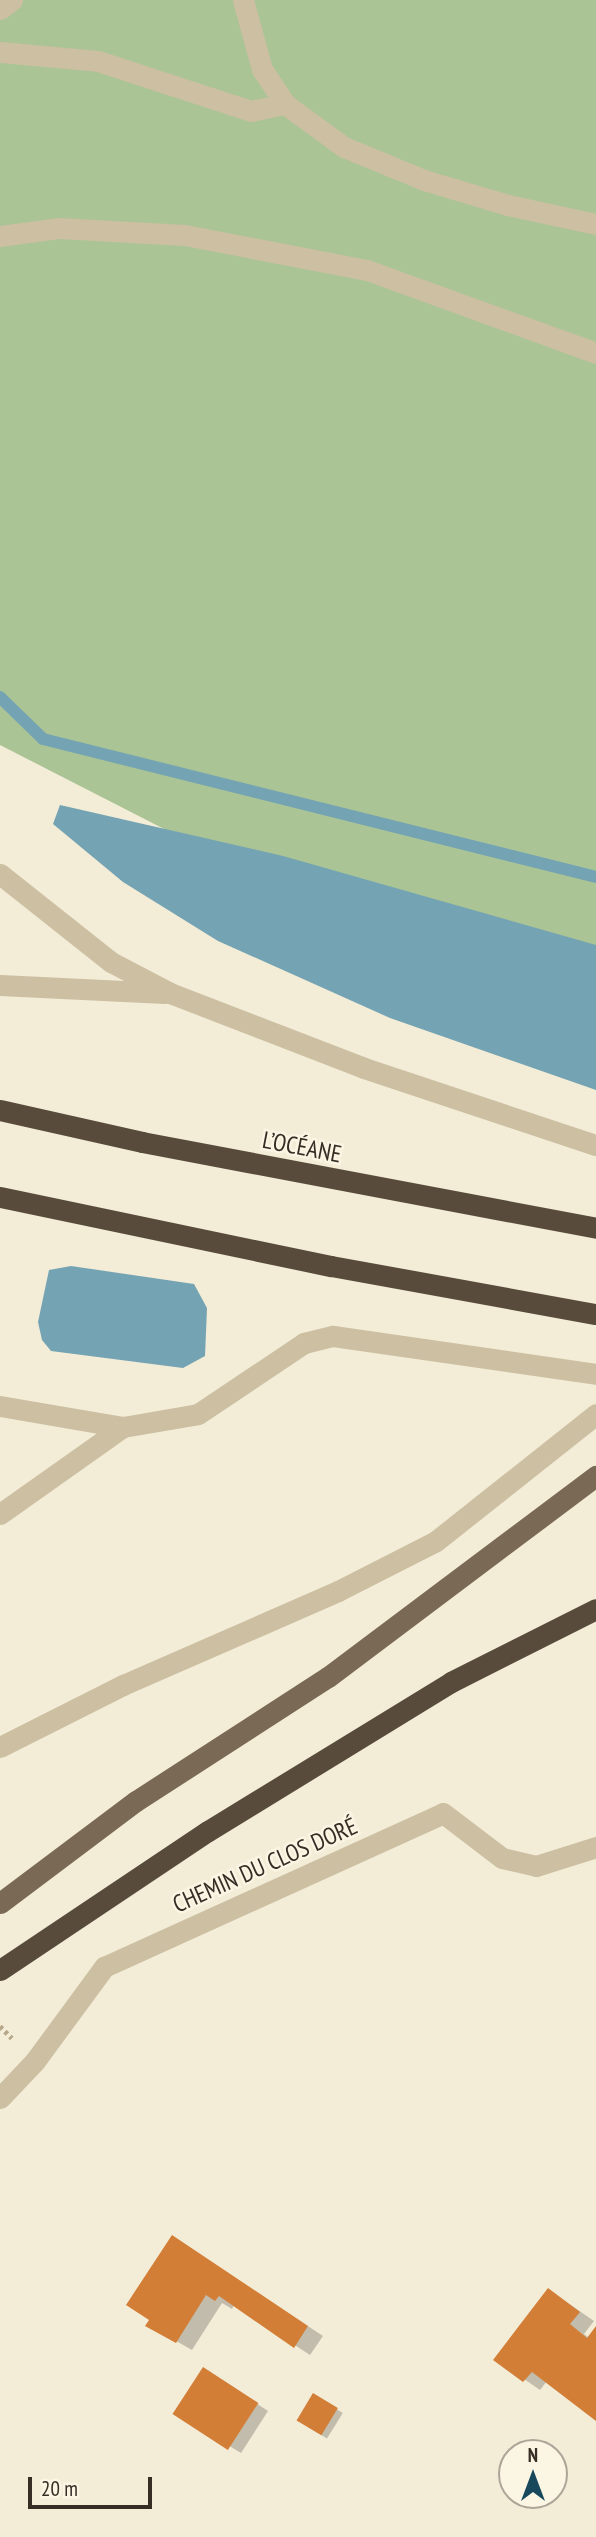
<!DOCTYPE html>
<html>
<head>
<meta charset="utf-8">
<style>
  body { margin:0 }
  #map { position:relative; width:596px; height:2537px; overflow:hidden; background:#f3ecd7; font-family:"PT Sans Narrow",sans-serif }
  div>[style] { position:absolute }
  .green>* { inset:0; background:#aac496 }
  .water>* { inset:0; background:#74a3b3 }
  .shadow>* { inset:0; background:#0003; transform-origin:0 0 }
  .stream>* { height:12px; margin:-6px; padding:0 6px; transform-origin:6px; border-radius:6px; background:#74a3b3 }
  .building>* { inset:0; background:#d27e37; transform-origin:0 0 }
  .path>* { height:4.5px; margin-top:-2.25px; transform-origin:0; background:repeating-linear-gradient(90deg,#b8a98c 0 3.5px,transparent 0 7px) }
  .minor>* { height:21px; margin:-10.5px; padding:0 10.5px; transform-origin:10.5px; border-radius:10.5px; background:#ccbfa2 }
  .major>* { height:21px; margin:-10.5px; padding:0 10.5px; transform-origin:10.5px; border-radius:10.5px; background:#7a6955 }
  .highway>* { height:21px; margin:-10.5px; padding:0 10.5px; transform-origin:10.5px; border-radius:10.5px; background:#584b3b }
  span { translate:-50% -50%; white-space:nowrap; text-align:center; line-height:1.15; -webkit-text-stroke:5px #fbf5e4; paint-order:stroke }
  .street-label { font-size:24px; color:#362e25 }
  .north { position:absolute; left:498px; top:2439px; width:70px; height:70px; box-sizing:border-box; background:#fbf5e4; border:2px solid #aca598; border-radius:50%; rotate:0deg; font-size:19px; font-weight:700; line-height:28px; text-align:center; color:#362e25 }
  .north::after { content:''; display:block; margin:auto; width:24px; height:32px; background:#17485c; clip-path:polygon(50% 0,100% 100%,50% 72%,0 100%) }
  .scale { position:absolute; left:28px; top:2477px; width:124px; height:32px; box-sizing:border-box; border:4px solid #362e25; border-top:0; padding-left:9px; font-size:21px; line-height:24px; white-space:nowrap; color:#362e25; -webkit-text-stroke:5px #fbf5e4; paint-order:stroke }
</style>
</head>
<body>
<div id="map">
  <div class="green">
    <div style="clip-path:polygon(0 0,596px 0,596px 1050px,0 745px)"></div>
  </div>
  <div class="water">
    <div style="clip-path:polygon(60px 805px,283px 856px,596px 945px,596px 1090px,390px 1018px,218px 941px,123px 882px,53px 824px)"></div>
    <div style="clip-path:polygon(71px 1266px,194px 1284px,207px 1308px,205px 1356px,183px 1368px,51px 1351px,42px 1340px,38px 1322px,49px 1270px)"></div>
  </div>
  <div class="shadow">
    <div style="clip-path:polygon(173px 2237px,323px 2336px,310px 2355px,234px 2305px,232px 2309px,222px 2303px,192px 2350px,148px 2325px)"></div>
    <div style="clip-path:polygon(549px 2290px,594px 2321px,584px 2334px,589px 2338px,596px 2329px,596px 2419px,547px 2381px,540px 2390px,495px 2359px)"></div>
    <div style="clip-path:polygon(215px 2376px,268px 2411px,241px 2453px,175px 2413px)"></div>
    <div style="left:314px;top:2395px;width:34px;height:30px;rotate:32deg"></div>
  </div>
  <div class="stream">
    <div style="left:0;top:697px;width:60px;rotate:44.3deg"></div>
    <div style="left:43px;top:739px;width:570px;rotate:14.01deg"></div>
  </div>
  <div class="building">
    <div style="clip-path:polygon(172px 2235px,308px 2326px,294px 2348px,219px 2296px,215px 2301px,206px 2295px,176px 2343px,145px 2326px,149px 2320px,126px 2305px)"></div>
    <div style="clip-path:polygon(548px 2288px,580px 2312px,570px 2324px,587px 2338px,596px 2326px,596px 2421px,532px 2372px,523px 2382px,493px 2360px)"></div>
    <div style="left:203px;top:2367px;width:66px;height:56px;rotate:33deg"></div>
    <div style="left:313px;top:2393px;width:29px;height:32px;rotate:31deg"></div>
  </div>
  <div class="path">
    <div style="left:0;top:2026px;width:17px;rotate:45deg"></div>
  </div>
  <div class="minor">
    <div style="left:243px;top:0;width:72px;rotate:74.6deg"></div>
    <div style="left:262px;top:69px;width:42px;rotate:56.7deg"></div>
    <div style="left:285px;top:104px;width:73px;rotate:36.1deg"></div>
    <div style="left:344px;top:147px;width:87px;rotate:22.4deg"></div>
    <div style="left:424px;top:180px;width:88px;rotate:16.6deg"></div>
    <div style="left:508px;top:205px;width:90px;rotate:12.2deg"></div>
    <div style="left:0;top:9px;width:15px;rotate:-37deg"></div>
    <div style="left:0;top:52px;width:98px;rotate:5.2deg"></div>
    <div style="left:98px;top:61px;width:161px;rotate:18.1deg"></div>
    <div style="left:251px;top:111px;width:35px;rotate:-12deg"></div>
    <div style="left:0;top:236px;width:60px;rotate:-7.7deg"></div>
    <div style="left:59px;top:228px;width:126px;rotate:3.2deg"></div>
    <div style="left:185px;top:235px;width:185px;rotate:10.9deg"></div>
    <div style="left:367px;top:270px;width:244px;rotate:19.9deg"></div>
    <div style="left:0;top:874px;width:142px;rotate:38.4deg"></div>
    <div style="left:111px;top:962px;width:67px;rotate:27.7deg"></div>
    <div style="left:170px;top:993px;width:208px;rotate:21.1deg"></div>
    <div style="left:364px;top:1068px;width:244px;rotate:18.4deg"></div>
    <div style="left:0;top:985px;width:165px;rotate:2.8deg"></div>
    <div style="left:0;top:1406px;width:125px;rotate:9.7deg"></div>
    <div style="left:123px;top:1427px;width:76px;rotate:-9.8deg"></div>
    <div style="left:198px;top:1414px;width:128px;rotate:-33.8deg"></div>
    <div style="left:304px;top:1343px;width:30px;rotate:-14deg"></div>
    <div style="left:333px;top:1336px;width:266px;rotate:8.2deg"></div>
    <div style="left:0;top:1514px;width:151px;rotate:-35.3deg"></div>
    <div style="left:0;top:1747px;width:138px;rotate:-26.8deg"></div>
    <div style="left:123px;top:1685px;width:235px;rotate:-23.6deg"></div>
    <div style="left:338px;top:1591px;width:110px;rotate:-27deg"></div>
    <div style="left:436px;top:1541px;width:204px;rotate:-38.4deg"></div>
    <div style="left:0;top:2098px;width:51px;rotate:-46.6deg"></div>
    <div style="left:35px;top:2061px;width:117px;rotate:-53.7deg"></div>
    <div style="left:104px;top:1967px;width:372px;rotate:-24.4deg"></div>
    <div style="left:443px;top:1813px;width:74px;rotate:37.3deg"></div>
    <div style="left:502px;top:1858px;width:35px;rotate:13deg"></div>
    <div style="left:536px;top:1866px;width:63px;rotate:-17.6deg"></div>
  </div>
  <div class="major">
    <div style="left:0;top:1903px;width:170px;rotate:-36.9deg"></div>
    <div style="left:136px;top:1801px;width:229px;rotate:-32.9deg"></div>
    <div style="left:328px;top:1677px;width:335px;rotate:-36.9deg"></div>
  </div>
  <div class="highway">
    <div style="left:0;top:1110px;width:146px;rotate:12.7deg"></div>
    <div style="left:142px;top:1142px;width:462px;rotate:10.7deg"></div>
    <div style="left:0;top:1197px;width:338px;rotate:11.8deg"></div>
    <div style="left:331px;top:1266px;width:269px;rotate:10.3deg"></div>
    <div style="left:0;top:1970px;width:250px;rotate:-33.8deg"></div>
    <div style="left:208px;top:1831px;width:285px;rotate:-31.5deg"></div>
    <div style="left:451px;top:1682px;width:162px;rotate:-26.7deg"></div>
  </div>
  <div class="street-label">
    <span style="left:302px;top:1147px;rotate:11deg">L’OCÉANE</span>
    <span style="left:265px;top:1865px;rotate:-24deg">CHEMIN DU CLOS DORÉ</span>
  </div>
  <div class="north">N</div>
  <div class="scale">20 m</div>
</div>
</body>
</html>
